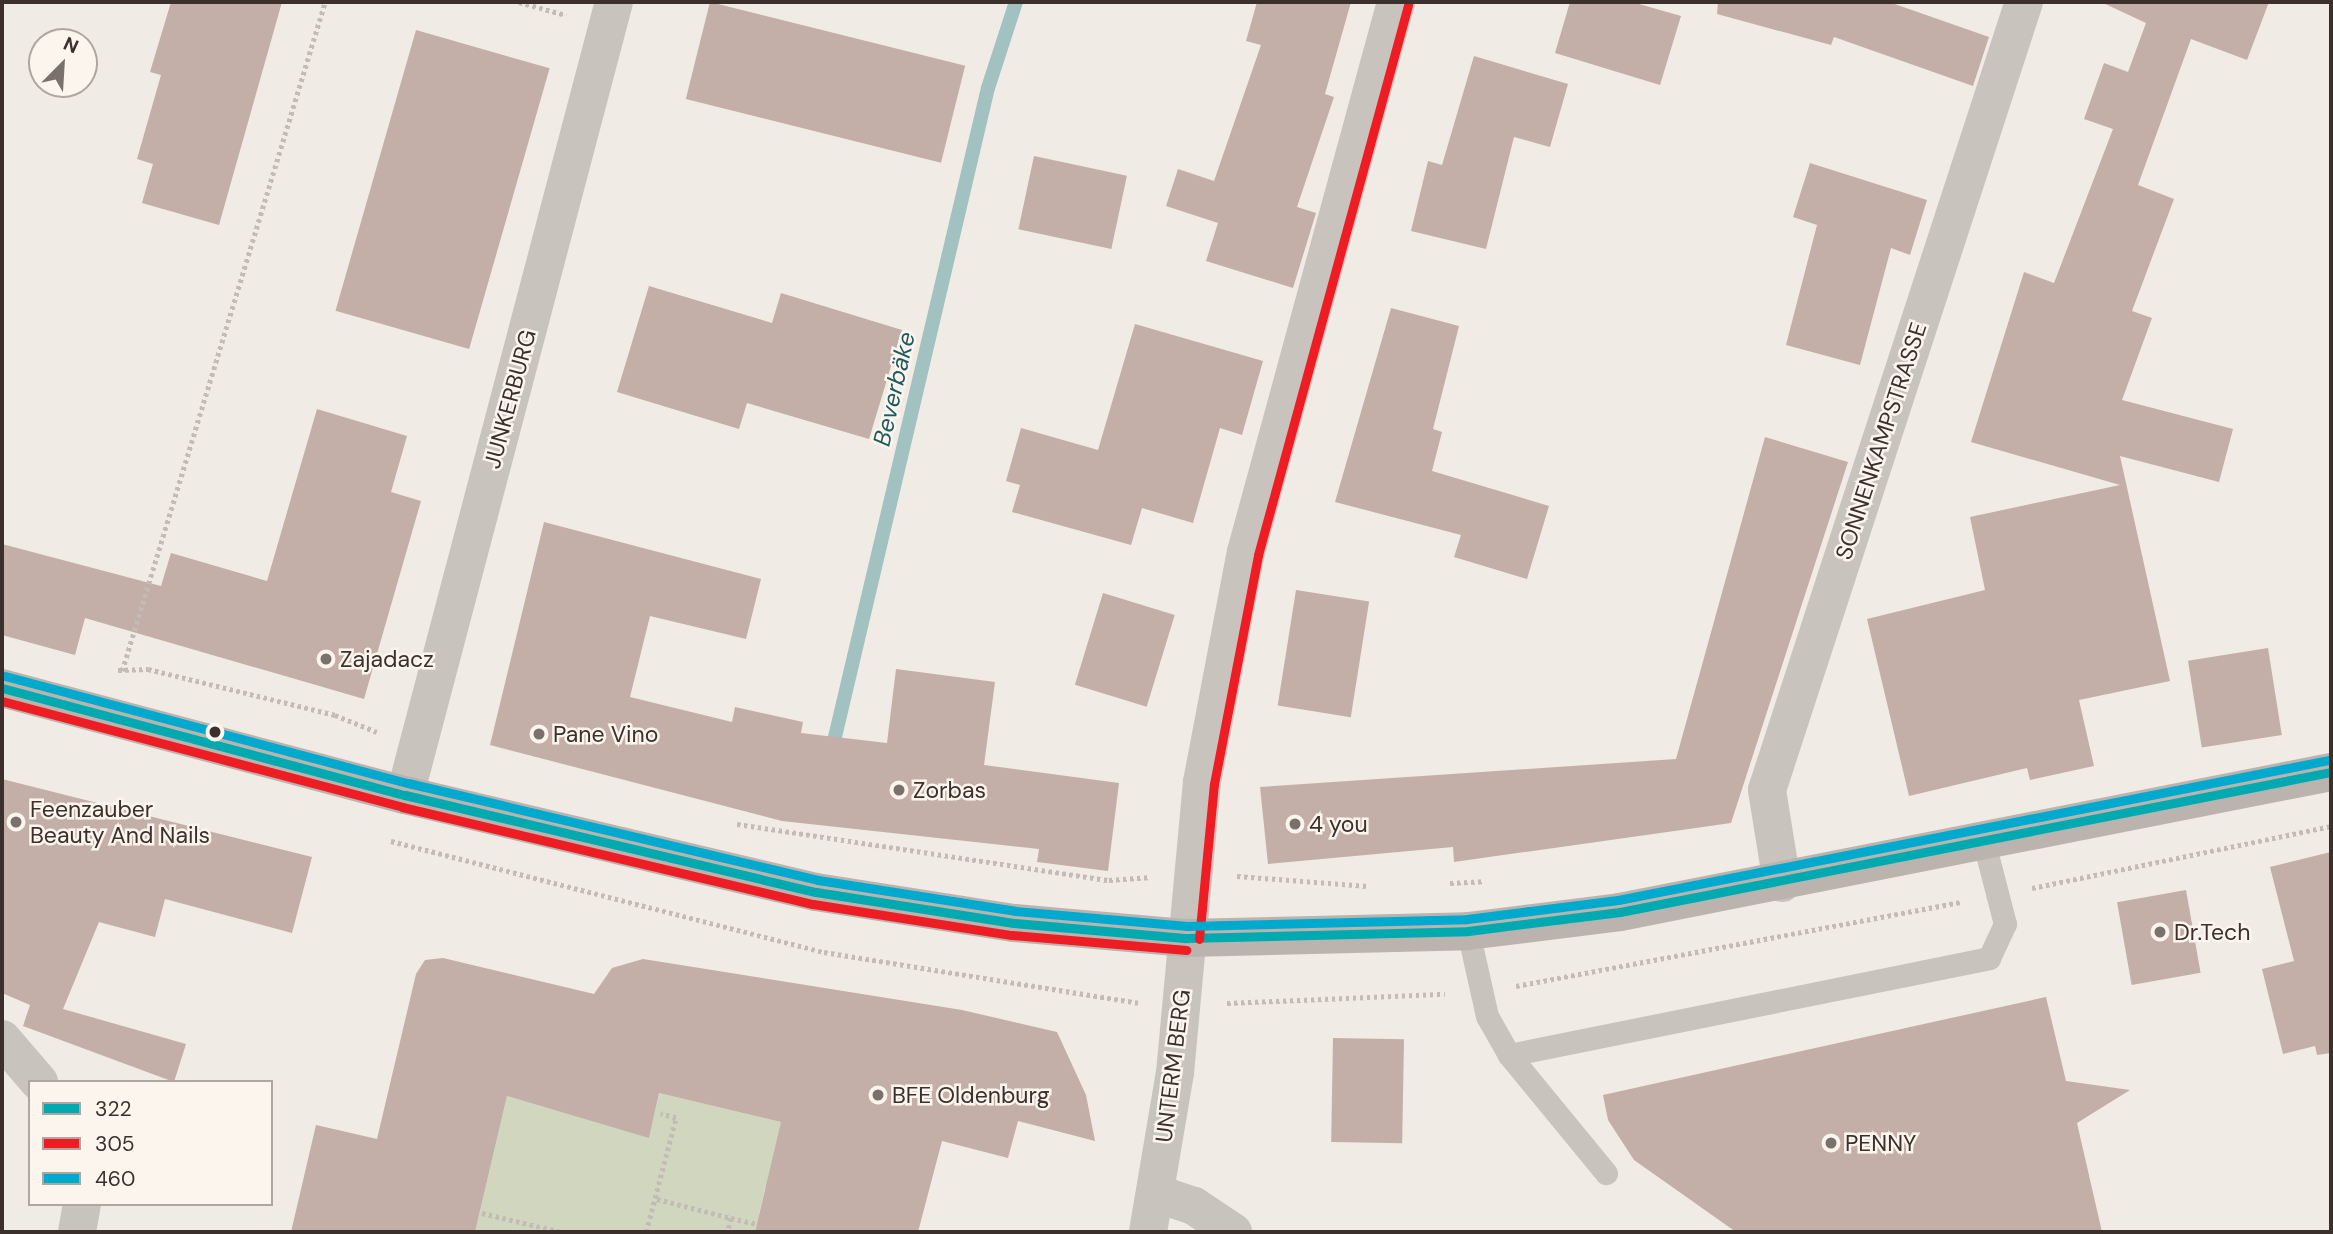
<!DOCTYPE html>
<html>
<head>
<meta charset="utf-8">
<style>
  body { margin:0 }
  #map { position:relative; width:2333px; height:1234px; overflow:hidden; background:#f0ebe5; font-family:"DM Sans",sans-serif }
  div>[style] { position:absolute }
  .green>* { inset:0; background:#d1d6bf }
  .stream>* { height:14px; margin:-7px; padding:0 7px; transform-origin:7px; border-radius:7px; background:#a1c2c1 }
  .building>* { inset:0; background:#c3afa7; transform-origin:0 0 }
  .path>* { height:4.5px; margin-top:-2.25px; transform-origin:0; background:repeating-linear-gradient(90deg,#c2bbb6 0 3.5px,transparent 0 7px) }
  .service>* { height:23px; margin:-11.5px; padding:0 11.5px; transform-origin:11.5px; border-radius:11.5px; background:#c9c3be }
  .minor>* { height:38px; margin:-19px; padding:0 19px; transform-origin:19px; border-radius:19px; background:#c9c3be }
  .secondary>* { height:38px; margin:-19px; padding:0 19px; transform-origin:19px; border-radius:19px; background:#bab3ae }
  .bus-1>* { height:9px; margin:-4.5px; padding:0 4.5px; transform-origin:4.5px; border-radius:4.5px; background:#00aab0 }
  .bus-2>* { height:9px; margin:-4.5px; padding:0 4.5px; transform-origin:4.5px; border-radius:4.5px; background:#ee1d23 }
  .bus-3>* { height:9px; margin:-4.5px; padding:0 4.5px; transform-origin:4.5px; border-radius:4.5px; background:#00a9ce }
  .dots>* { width:19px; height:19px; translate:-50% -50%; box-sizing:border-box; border:4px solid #fbf5ee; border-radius:50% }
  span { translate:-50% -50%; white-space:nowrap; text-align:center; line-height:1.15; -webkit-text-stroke:5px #fbf5ee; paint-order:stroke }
  .street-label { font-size:23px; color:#3b302b }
  .poi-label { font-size:23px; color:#3b302b }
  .left { translate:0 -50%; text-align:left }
  .water-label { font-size:24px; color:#1f5a5e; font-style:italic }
  .frame { position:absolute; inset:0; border:4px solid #3b302b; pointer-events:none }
  .legend { position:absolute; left:28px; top:1080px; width:245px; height:126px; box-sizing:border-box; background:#fbf5ee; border:2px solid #aea6a0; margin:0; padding:9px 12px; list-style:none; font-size:21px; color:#3b302b }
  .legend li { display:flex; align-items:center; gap:14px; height:35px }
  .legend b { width:35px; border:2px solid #aea6a0 }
  .north { position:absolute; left:28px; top:28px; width:70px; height:70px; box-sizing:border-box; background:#fbf5ee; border:2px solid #aea6a0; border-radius:50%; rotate:24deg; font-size:19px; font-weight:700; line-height:28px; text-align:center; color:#3b302b }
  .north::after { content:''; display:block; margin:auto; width:24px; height:32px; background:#7a716c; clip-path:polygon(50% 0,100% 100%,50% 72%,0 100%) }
</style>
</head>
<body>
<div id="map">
  <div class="green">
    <div style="clip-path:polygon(659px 1093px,810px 1129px,765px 1188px,755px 1232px,475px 1232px,507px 1096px,649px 1137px)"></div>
  </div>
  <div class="stream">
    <div style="left:831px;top:754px;width:684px;rotate:-76.74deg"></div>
    <div style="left:988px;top:88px;width:90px;rotate:-72deg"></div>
  </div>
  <div class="building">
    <div style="clip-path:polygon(171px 2px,282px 2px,219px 225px,142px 203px,153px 164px,137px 159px,161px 75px,150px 72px)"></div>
    <div style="left:710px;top:2px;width:263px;height:100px;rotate:14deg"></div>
    <div style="clip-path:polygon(1257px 2px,1351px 2px,1325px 94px,1334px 97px,1297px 207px,1316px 213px,1293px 288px,1206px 261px,1218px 223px,1166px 206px,1178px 169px,1214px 181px,1261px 45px,1246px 41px)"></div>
    <div style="clip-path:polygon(1570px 2px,1632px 2px,1681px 16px,1660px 85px,1555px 53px)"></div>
    <div style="clip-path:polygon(1718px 2px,1889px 2px,1989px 37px,1973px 86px,1834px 37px,1831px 45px,1717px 14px)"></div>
    <div style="clip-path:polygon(2101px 2px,2269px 2px,2247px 60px,2191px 39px,2138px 185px,2174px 199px,2132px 311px,2152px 318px,2122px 400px,2233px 429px,2219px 482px,2120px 456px,2170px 681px,2079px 700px,2094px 766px,2030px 780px,2027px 768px,1909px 796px,1867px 619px,1985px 590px,1970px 517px,2120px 485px,1971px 442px,2024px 272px,2054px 283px,2113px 129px,2084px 119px,2104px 63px,2128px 72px,2146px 23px)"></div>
    <div style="left:416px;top:30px;width:139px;height:292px;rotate:16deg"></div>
    <div style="clip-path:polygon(1474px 56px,1568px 84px,1550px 147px,1514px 137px,1486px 249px,1411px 231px,1428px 161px,1442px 165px)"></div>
    <div style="left:1034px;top:156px;width:95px;height:75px;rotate:12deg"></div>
    <div style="clip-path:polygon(1810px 163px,1927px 200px,1910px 255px,1891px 248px,1860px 365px,1786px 345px,1817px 225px,1793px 217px)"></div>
    <div style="clip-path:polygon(649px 286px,772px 323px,781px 293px,902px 330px,869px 439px,747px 403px,739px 429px,617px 392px)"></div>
    <div style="clip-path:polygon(1391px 308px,1459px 326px,1433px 429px,1442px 432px,1432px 471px,1549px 506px,1527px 579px,1454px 557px,1461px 535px,1335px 502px)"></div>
    <div style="clip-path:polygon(1135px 324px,1263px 361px,1242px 435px,1220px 428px,1193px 523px,1142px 508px,1131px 545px,1012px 512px,1020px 485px,1006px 481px,1021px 428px,1098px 450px)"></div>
    <div style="clip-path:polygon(317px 409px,407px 436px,391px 492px,421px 501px,364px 699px,85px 618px,75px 655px,2px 635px,2px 544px,161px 586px,171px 553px,267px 581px)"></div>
    <div style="clip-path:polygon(1765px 437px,1848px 462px,1731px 823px,1454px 862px,1453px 847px,1268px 864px,1260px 787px,1676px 759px)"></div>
    <div style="clip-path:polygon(544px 522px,761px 579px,746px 639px,650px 616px,630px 697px,732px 722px,735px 707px,803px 722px,801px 733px,887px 743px,896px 669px,995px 682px,984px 765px,1119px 783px,1108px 871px,1037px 862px,1039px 849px,782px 821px,490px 745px)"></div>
    <div style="left:1296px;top:590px;width:74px;height:117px;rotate:9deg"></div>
    <div style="left:1103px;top:593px;width:75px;height:96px;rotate:17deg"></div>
    <div style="left:2268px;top:648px;width:88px;height:81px;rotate:81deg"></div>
    <div style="clip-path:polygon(2px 779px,312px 857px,292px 933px,165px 899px,155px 937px,99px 922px,63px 1009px,186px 1044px,174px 1082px,23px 1026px,30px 1005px,2px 993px)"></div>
    <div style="clip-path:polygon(2331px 852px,2331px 1053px,2317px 1055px,2315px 1046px,2283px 1054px,2262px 969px,2294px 961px,2270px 867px)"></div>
    <div style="left:2186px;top:890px;width:84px;height:70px;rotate:80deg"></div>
    <div style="clip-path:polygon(443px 958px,594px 994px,612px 968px,643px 959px,962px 1010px,1057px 1032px,1086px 1095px,1095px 1141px,1018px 1121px,1008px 1158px,942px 1141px,918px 1232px,755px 1232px,781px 1122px,659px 1093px,649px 1138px,507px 1096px,475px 1232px,291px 1232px,316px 1125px,377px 1139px,416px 974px,425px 960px)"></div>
    <div style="clip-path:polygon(2046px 997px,2066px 1081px,2130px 1090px,2077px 1123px,2102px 1232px,1736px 1232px,1634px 1160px,1608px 1120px,1603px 1095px)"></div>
    <div style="left:1333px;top:1038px;width:71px;height:104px;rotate:1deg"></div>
  </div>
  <div class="path">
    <div style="left:519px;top:2px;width:49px;rotate:15.5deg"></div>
    <div style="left:118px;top:670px;width:30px;rotate:-2deg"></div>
    <div style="left:148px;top:669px;width:193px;rotate:13.8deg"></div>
    <div style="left:335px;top:715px;width:45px;rotate:22deg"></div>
    <div style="left:122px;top:671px;width:699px;rotate:-73.12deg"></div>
    <div style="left:737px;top:824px;width:376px;rotate:8.6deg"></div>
    <div style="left:1109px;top:880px;width:39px;rotate:-4deg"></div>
    <div style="left:391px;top:841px;width:447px;rotate:14.4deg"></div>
    <div style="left:824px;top:952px;width:318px;rotate:9.2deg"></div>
    <div style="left:1237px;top:876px;width:131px;rotate:4.4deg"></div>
    <div style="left:1450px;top:883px;width:33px;rotate:-3deg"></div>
    <div style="left:2032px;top:888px;width:305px;rotate:-11.7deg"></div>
    <div style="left:1516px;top:986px;width:454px;rotate:-10.7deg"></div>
    <div style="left:1227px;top:1003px;width:218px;rotate:-2.4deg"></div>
    <div style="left:657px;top:1199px;width:76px;rotate:14.4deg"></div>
    <div style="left:731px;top:1218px;width:14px;rotate:102deg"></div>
    <div style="left:482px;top:1213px;width:82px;rotate:13.4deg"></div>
    <div style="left:731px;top:1218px;width:27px;rotate:13deg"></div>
    <div style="left:646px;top:1232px;width:118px;rotate:-75.3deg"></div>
    <div style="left:676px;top:1118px;width:16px;rotate:-165deg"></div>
  </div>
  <div class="service">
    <div style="left:1468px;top:931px;width:87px;rotate:77.4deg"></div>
    <div style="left:1487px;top:1016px;width:45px;rotate:60.6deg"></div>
    <div style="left:1509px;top:1055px;width:153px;rotate:50.6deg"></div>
    <div style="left:1509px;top:1055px;width:490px;rotate:-11.4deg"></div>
    <div style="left:1989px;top:958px;width:38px;rotate:-65deg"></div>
    <div style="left:2005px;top:924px;width:84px;rotate:-104.5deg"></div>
  </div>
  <div class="minor">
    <div style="left:405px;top:795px;width:820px;rotate:-75.24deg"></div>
    <div style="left:1782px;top:883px;width:94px;rotate:-99.2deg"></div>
    <div style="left:1767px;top:790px;width:829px;rotate:-71.94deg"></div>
    <div style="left:2px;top:1039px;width:57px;rotate:49.3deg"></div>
    <div style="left:1155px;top:1193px;width:41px;rotate:18.4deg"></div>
    <div style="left:1194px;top:1206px;width:47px;rotate:33.7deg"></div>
    <div style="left:77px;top:1232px;width:28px;rotate:-80deg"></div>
    <div style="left:1148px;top:1232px;width:161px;rotate:-80.4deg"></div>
    <div style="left:1175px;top:1073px;width:292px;rotate:-84.7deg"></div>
    <div style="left:1202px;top:782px;width:234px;rotate:-79.2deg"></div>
    <div style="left:1246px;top:552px;width:570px;rotate:-74.74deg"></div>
  </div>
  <div class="secondary">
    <div style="left:2px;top:688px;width:417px;rotate:14.9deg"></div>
    <div style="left:405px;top:795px;width:422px;rotate:13.3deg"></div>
    <div style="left:816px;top:892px;width:200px;rotate:8.9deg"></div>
    <div style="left:1014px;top:923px;width:174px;rotate:5deg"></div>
    <div style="left:1187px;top:938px;width:281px;rotate:-1.4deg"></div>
    <div style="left:1468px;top:931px;width:153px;rotate:-7.1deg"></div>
    <div style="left:1620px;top:912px;width:725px;rotate:-11.14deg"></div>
  </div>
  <div class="bus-1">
    <div style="left:2px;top:688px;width:417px;rotate:14.9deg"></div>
    <div style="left:405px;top:795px;width:422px;rotate:13.3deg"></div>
    <div style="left:816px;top:892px;width:200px;rotate:8.9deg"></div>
    <div style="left:1014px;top:923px;width:174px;rotate:5deg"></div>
    <div style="left:1187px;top:938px;width:281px;rotate:-1.4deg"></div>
    <div style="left:1468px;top:931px;width:153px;rotate:-7.1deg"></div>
    <div style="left:1620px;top:912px;width:725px;rotate:-11.14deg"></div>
  </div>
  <div class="bus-2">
    <div style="left:2px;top:701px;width:414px;rotate:14.8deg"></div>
    <div style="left:402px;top:807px;width:422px;rotate:13.3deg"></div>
    <div style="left:813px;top:904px;width:201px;rotate:8.9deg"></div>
    <div style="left:1012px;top:935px;width:175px;rotate:4.9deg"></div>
    <div style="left:1199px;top:939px;width:156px;rotate:-84.5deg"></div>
    <div style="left:1214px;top:784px;width:233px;rotate:-79.1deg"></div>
    <div style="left:1258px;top:555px;width:570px;rotate:-74.74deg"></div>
  </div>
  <div class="bus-3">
    <div style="left:5px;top:676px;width:417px;rotate:14.9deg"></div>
    <div style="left:408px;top:783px;width:421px;rotate:13.3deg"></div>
    <div style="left:818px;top:880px;width:199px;rotate:8.9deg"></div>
    <div style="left:1015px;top:911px;width:173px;rotate:5deg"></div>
    <div style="left:1187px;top:926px;width:280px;rotate:-1.4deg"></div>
    <div style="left:1467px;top:919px;width:152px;rotate:-7.2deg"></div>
    <div style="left:1618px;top:900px;width:725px;rotate:-11.14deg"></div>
  </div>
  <div class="dots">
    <div style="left:326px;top:659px;background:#7a716c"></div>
    <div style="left:215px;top:732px;background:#3b302b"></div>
    <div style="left:539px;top:734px;background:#7a716c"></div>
    <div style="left:899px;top:790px;background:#7a716c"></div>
    <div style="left:16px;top:822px;background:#7a716c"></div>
    <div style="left:1295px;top:824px;background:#7a716c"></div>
    <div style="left:2160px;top:932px;background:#7a716c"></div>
    <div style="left:878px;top:1095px;background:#7a716c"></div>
    <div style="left:1831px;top:1143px;background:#7a716c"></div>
  </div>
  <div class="street-label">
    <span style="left:510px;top:399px;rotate:-75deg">JUNKERBURG</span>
    <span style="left:1881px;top:441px;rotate:-72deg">SONNENKAMPSTRASSE</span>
    <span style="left:1173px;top:1066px;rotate:-83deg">UNTERM BERG</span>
  </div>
  <div class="poi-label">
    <span class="left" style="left:340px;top:659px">Zajadacz</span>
    <span class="left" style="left:553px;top:734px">Pane Vino</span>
    <span class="left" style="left:913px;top:790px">Zorbas</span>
    <span class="left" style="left:30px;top:822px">Feenzauber<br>Beauty And Nails</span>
    <span class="left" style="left:1309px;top:824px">4 you</span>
    <span class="left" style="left:2174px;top:932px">Dr.Tech</span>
    <span class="left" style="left:892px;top:1095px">BFE Oldenburg</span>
    <span class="left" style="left:1845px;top:1143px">PENNY</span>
  </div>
  <div class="water-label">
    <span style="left:894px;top:389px;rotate:-77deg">Beverbäke</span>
  </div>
  <div class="frame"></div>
  <ul class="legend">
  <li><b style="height:9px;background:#00aab0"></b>322</li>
  <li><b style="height:9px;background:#ee1d23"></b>305</li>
  <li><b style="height:9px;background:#00a9ce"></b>460</li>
  </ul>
  <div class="north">N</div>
</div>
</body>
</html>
